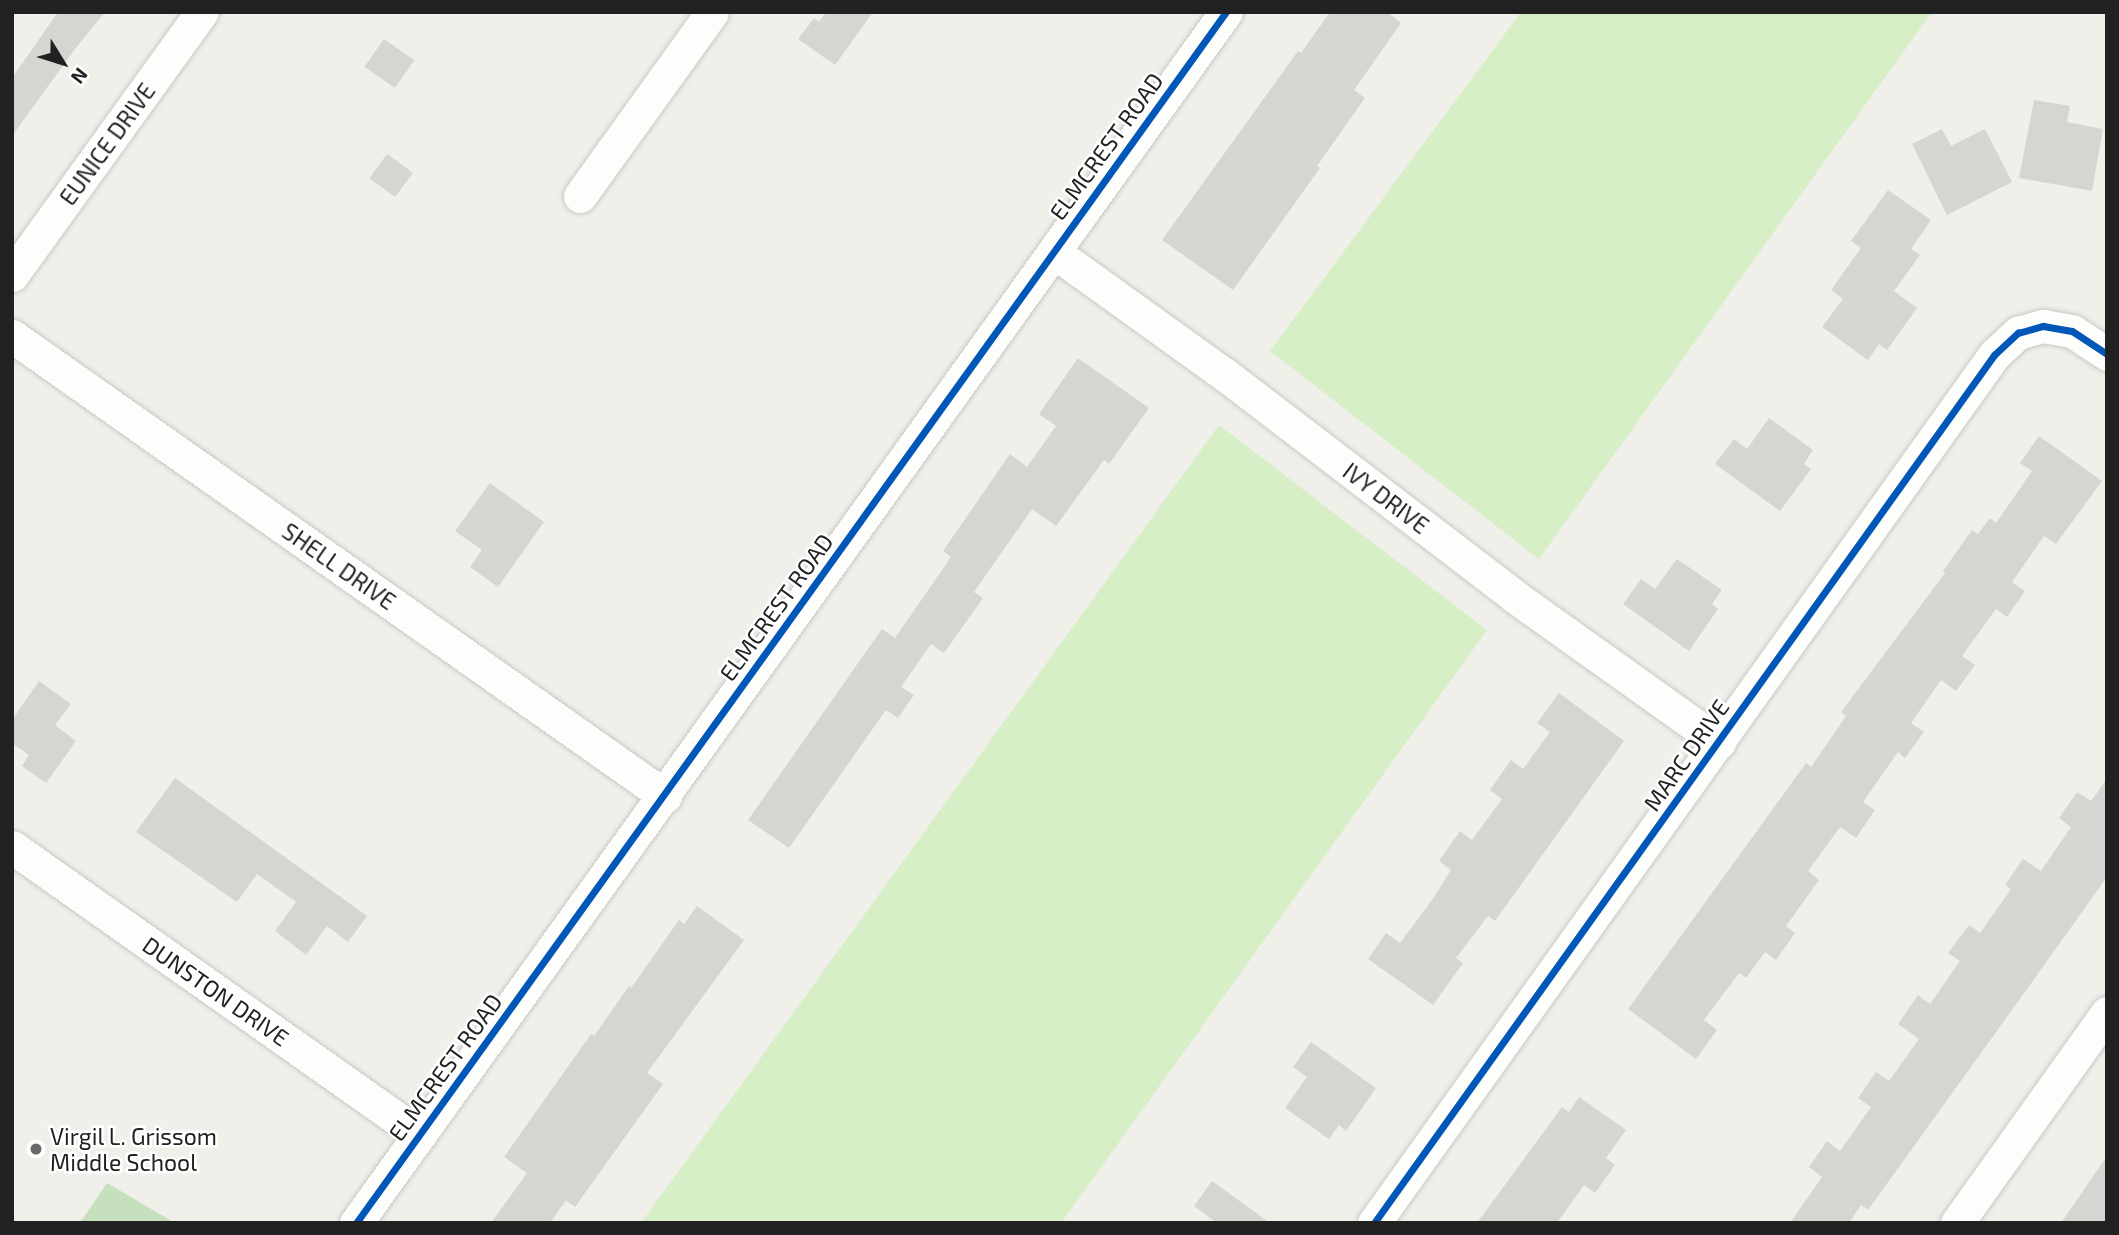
<!DOCTYPE html>
<html>
<head>
<meta charset="utf-8">
<style>
  body { margin:0 }
  #map { position:relative; width:2119px; height:1235px; overflow:hidden; background:#f0efea; font-family:"Exo 2",sans-serif }
  div>[style] { position:absolute }
  .grass>* { inset:0; background:#d7efc7 }
  .forest>* { inset:0; background:#c6e0be }
  .building>* { inset:0; background:#d7d5d1; transform-origin:0 0 }
  .roads { filter:drop-shadow(0 0 2px #c8c8c6) drop-shadow(0 0 2px #c8c8c6) }
  .street>* { height:33px; margin:-16.5px; padding:0 16.5px; transform-origin:16.5px; border-radius:16.5px; background:#fdfdfc }
  .cycleway>* { height:7px; margin:-3.5px; padding:0 3.5px; transform-origin:3.5px; border-radius:3.5px; background:#0057b8 }
  .dots>* { width:19px; height:19px; translate:-50% -50%; box-sizing:border-box; border:4px solid #fff; border-radius:50% }
  span { translate:-50% -50%; white-space:nowrap; text-align:center; line-height:1.15; -webkit-text-stroke:5px #fff; paint-order:stroke }
  .street-label { font-size:23px; color:#212121 }
  .poi-label { font-size:23px; color:#212121 }
  .left { translate:0 -50%; text-align:left }
  .frame { position:absolute; inset:0; border:14px solid #212121; pointer-events:none }
  .north { position:absolute; left:28px; top:28px; width:70px; height:70px; -webkit-text-stroke:5px #fff; paint-order:stroke; rotate:128deg; font-size:19px; font-weight:700; line-height:28px; text-align:center; color:#212121 }
  .north::after { content:''; display:block; margin:auto; width:24px; height:32px; background:#212121; clip-path:polygon(50% 0,100% 100%,50% 72%,0 100%) }
</style>
</head>
<body>
<div id="map">
  <div class="grass">
    <div style="clip-path:polygon(1521px 12px,1932px 12px,1539px 559px,1270px 351px)"></div>
    <div style="clip-path:polygon(1219px 425px,1487px 630px,1061px 1223px,641px 1223px)"></div>
  </div>
  <div class="forest">
    <div style="clip-path:polygon(107px 1183px,175px 1223px,80px 1223px)"></div>
  </div>
  <div class="building">
    <div style="clip-path:polygon(58px 12px,105px 12px,75px 49px,12px 136px,12px 78px)"></div>
    <div style="clip-path:polygon(826px 12px,873px 12px,835px 65px,798px 39px,814px 18px,819px 22px)"></div>
    <div style="clip-path:polygon(1330px 12px,1387px 12px,1401px 23px,1354px 90px,1365px 98px,1317px 166px,1320px 168px,1233px 290px,1162px 240px,1298px 51px,1301px 53px)"></div>
    <div style="left:384px;top:39px;width:37px;height:34px;rotate:35deg"></div>
    <div style="clip-path:polygon(2034px 100px,2070px 106px,2067px 122px,2103px 129px,2092px 191px,2019px 178px)"></div>
    <div style="clip-path:polygon(1942px 129px,1951px 146px,1985px 129px,2012px 182px,1947px 215px,1912px 144px)"></div>
    <div style="left:387px;top:154px;width:32px;height:30px;rotate:36deg"></div>
    <div style="clip-path:polygon(1888px 190px,1931px 220px,1911px 249px,1920px 255px,1894px 291px,1917px 308px,1887px 350px,1879px 344px,1868px 360px,1822px 327px,1843px 299px,1831px 290px,1861px 248px,1851px 241px)"></div>
    <div style="clip-path:polygon(1078px 358px,1149px 408px,1109px 464px,1104px 460px,1056px 526px,1032px 509px,974px 592px,983px 598px,944px 653px,931px 644px,901px 687px,914px 695px,898px 718px,886px 710px,789px 848px,748px 820px,882px 629px,895px 638px,951px 557px,943px 551px,1010px 454px,1027px 467px,1056px 426px,1039px 414px)"></div>
    <div style="clip-path:polygon(1769px 418px,1813px 450px,1804px 464px,1811px 469px,1780px 511px,1715px 464px,1734px 439px,1747px 449px)"></div>
    <div style="clip-path:polygon(2039px 436px,2102px 481px,2056px 544px,2044px 536px,2012px 582px,2025px 591px,2007px 617px,1996px 609px,1962px 656px,1975px 665px,1956px 691px,1941px 680px,1911px 723px,1924px 732px,1905px 758px,1898px 752px,1863px 802px,1875px 810px,1856px 838px,1840px 827px,1808px 871px,1819px 880px,1786px 926px,1795px 933px,1776px 960px,1765px 952px,1746px 978px,1739px 973px,1704px 1020px,1717px 1030px,1696px 1059px,1628px 1009px,1806px 763px,1811px 767px,1846px 716px,1841px 712px,1945px 573px,1943px 571px,1972px 530px,1978px 534px,1990px 518px,1996px 523px,2032px 471px,2020px 463px)"></div>
    <div style="clip-path:polygon(490px 483px,544px 522px,498px 587px,470px 567px,482px 550px,455px 531px)"></div>
    <div style="clip-path:polygon(1677px 559px,1722px 590px,1712px 604px,1718px 609px,1689px 651px,1623px 604px,1641px 579px,1655px 589px)"></div>
    <div style="clip-path:polygon(39px 681px,71px 704px,55px 725px,76px 741px,46px 783px,22px 766px,29px 755px,12px 743px,12px 720px)"></div>
    <div style="clip-path:polygon(1559px 693px,1624px 741px,1495px 921px,1488px 916px,1456px 958px,1463px 963px,1433px 1005px,1368px 959px,1386px 933px,1400px 943px,1432px 900px,1451px 870px,1439px 861px,1460px 831px,1472px 840px,1502px 799px,1490px 790px,1511px 760px,1523px 769px,1550px 732px,1537px 723px)"></div>
    <div style="clip-path:polygon(175px 778px,367px 916px,348px 942px,327px 926px,306px 955px,275px 931px,296px 902px,257px 874px,237px 902px,136px 832px)"></div>
    <div style="clip-path:polygon(2107px 779px,2107px 877px,2017px 1003px,1868px 1210px,1861px 1205px,1849px 1223px,1790px 1223px,1822px 1177px,1809px 1167px,1827px 1141px,1840px 1151px,1871px 1107px,1858px 1098px,1876px 1072px,1889px 1081px,1919px 1039px,1898px 1024px,1918px 995px,1930px 1004px,1960px 961px,1948px 953px,1969px 925px,1980px 933px,2011px 889px,2005px 885px,2023px 859px,2041px 871px,2071px 827px,2059px 818px,2077px 792px,2091px 801px)"></div>
    <div style="clip-path:polygon(697px 906px,744px 940px,647px 1073px,663px 1084px,575px 1207px,566px 1200px,550px 1223px,491px 1223px,527px 1173px,504px 1157px,591px 1034px,594px 1036px,629px 986px,631px 988px,679px 920px,684px 924px)"></div>
    <div style="clip-path:polygon(1311px 1042px,1376px 1088px,1346px 1131px,1339px 1125px,1329px 1139px,1285px 1108px,1307px 1077px,1293px 1067px)"></div>
    <div style="clip-path:polygon(1579px 1097px,1626px 1130px,1606px 1158px,1615px 1165px,1595px 1193px,1584px 1185px,1557px 1223px,1477px 1223px,1562px 1107px,1569px 1112px)"></div>
    <div style="clip-path:polygon(2107px 1156px,2107px 1223px,2061px 1223px)"></div>
    <div style="clip-path:polygon(1212px 1181px,1270px 1223px,1217px 1223px,1194px 1206px)"></div>
  </div>
  <div class="roads">
    <div class="street">
      <div style="left:580px;top:196px;width:226px;rotate:-54.3deg"></div>
      <div style="left:1054px;top:252px;width:209px;rotate:35.7deg"></div>
      <div style="left:1224px;top:374px;width:365px;rotate:37.4deg"></div>
      <div style="left:1514px;top:596px;width:252px;rotate:35.5deg"></div>
      <div style="left:12px;top:275px;width:324px;rotate:-54.2deg"></div>
      <div style="left:12px;top:336px;width:799px;rotate:35.16deg"></div>
      <div style="left:12px;top:847px;width:499px;rotate:35.2deg"></div>
      <div style="left:356px;top:1223px;width:1491px;rotate:-54.31deg"></div>
      <div style="left:1374px;top:1223px;width:1067px;rotate:-54.46deg"></div>
      <div style="left:1994px;top:355px;width:33px;rotate:-43deg"></div>
      <div style="left:2018px;top:333px;width:26px;rotate:-16deg"></div>
      <div style="left:2043px;top:326px;width:29px;rotate:10deg"></div>
      <div style="left:2072px;top:331px;width:42px;rotate:33.3deg"></div>
      <div style="left:1957px;top:1223px;width:258px;rotate:-54.5deg"></div>
    </div>
  </div>
  <div class="cycleway">
    <div style="left:356px;top:1223px;width:1491px;rotate:-54.31deg"></div>
    <div style="left:1374px;top:1223px;width:1067px;rotate:-54.46deg"></div>
    <div style="left:1994px;top:355px;width:33px;rotate:-43deg"></div>
    <div style="left:2018px;top:333px;width:26px;rotate:-16deg"></div>
    <div style="left:2043px;top:326px;width:29px;rotate:10deg"></div>
    <div style="left:2072px;top:331px;width:42px;rotate:33.3deg"></div>
  </div>
  <div class="dots">
    <div style="left:36px;top:1149px;background:#696967"></div>
  </div>
  <div class="street-label">
    <span style="left:107px;top:144px;rotate:-54deg">EUNICE DRIVE</span>
    <span style="left:1106px;top:146px;rotate:-54deg">ELMCREST ROAD</span>
    <span style="left:1386px;top:498px;rotate:37deg">IVY DRIVE</span>
    <span style="left:339px;top:566px;rotate:35deg">SHELL DRIVE</span>
    <span style="left:776px;top:607px;rotate:-54deg">ELMCREST ROAD</span>
    <span style="left:1686px;top:755px;rotate:-55deg">MARC DRIVE</span>
    <span style="left:216px;top:991px;rotate:35deg">DUNSTON DRIVE</span>
    <span style="left:445px;top:1067px;rotate:-54deg">ELMCREST ROAD</span>
  </div>
  <div class="poi-label">
    <span class="left" style="left:50px;top:1149px">Virgil L. Grissom<br>Middle School</span>
  </div>
  <div class="frame"></div>
  <div class="north">N</div>
</div>
</body>
</html>
